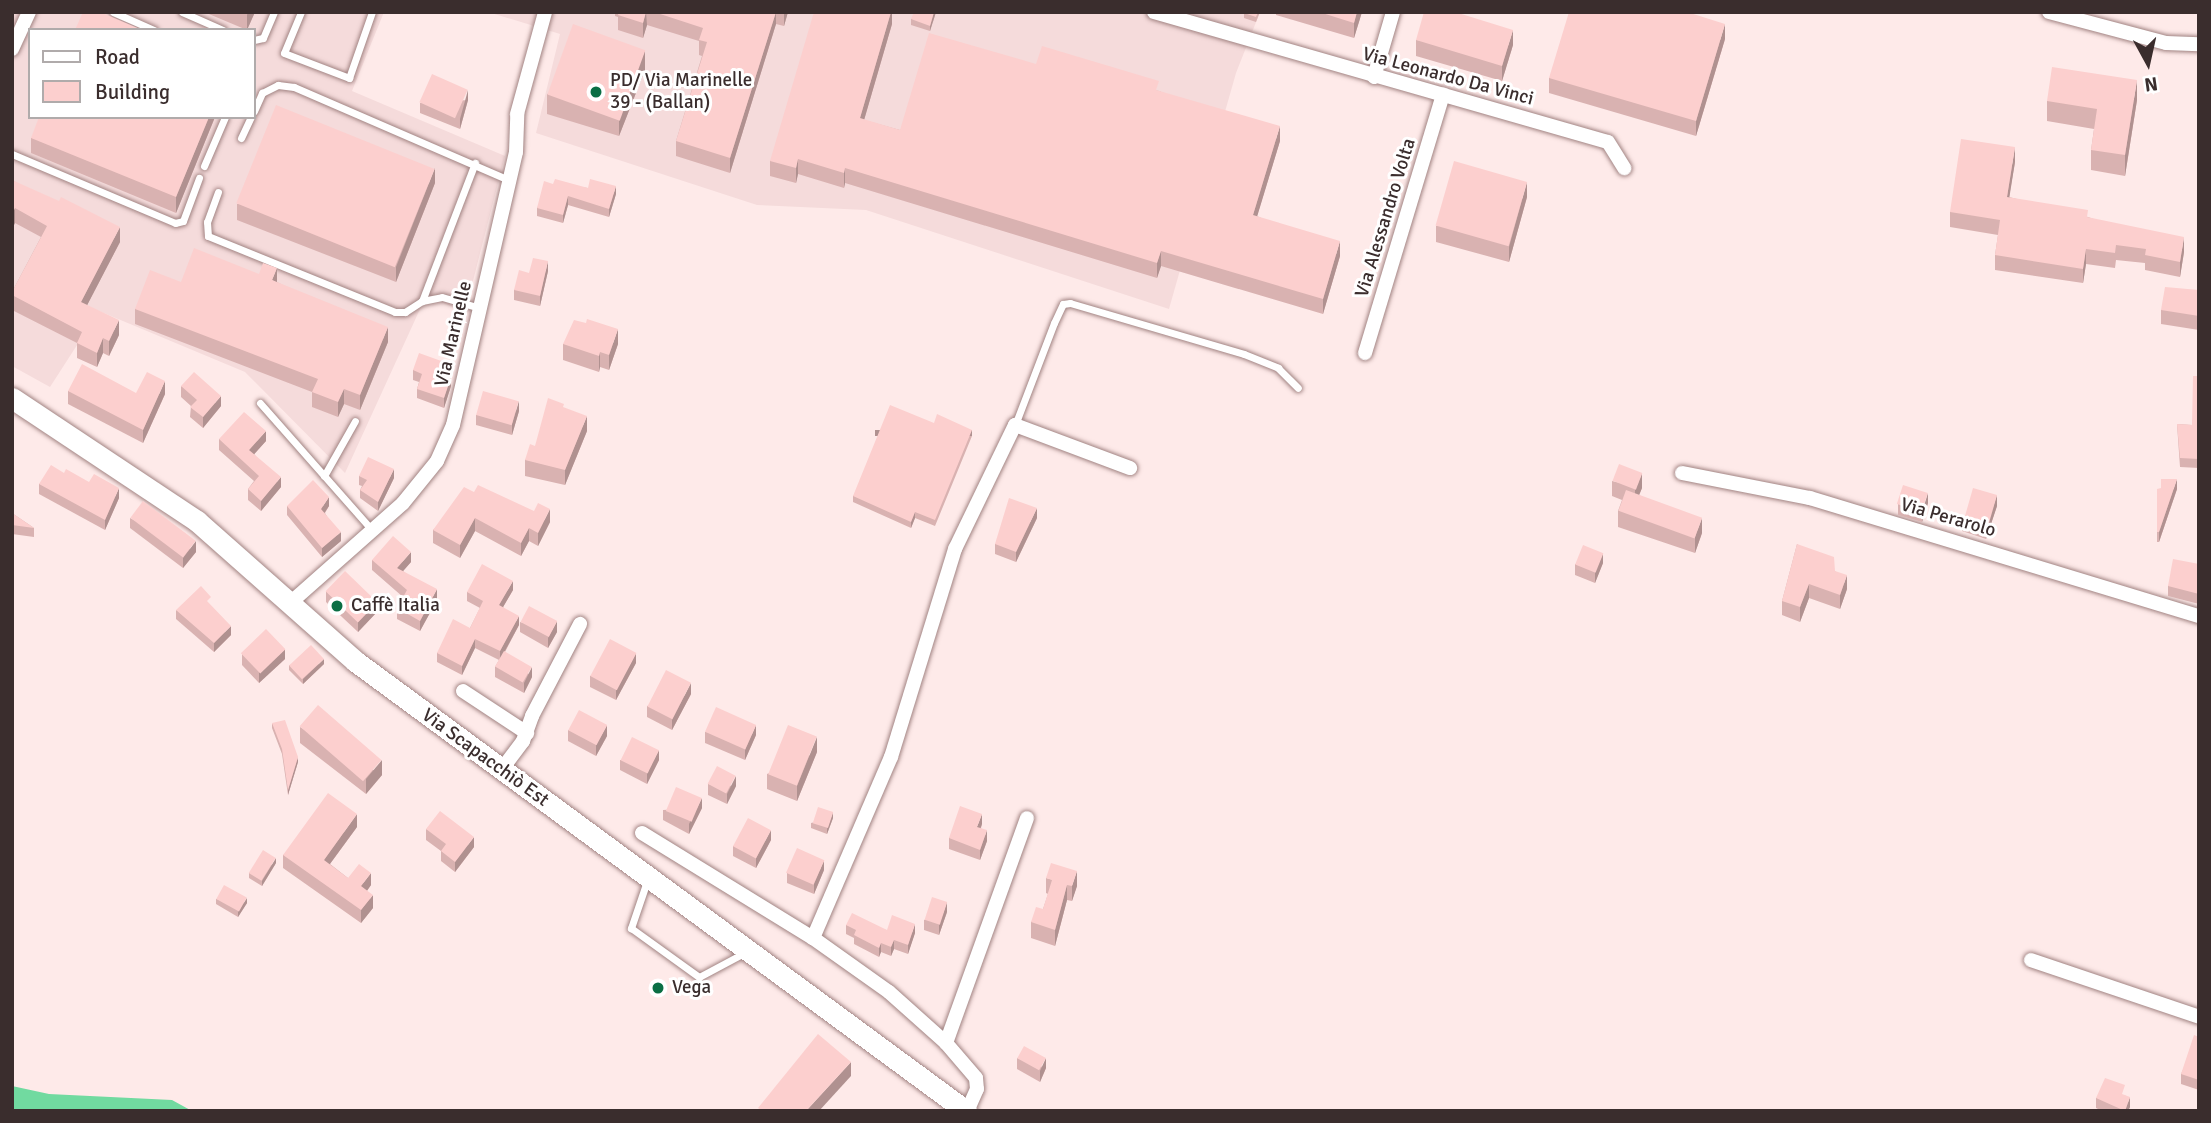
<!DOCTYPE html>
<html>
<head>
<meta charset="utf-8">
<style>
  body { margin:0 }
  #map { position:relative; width:2211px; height:1123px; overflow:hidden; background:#feeae9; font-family:Signika,sans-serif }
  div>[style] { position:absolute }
  .built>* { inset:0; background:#f5dbdb }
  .water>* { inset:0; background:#71daa0 }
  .roads { filter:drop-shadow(0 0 2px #a18382) drop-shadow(0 0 2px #a18382) }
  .service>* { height:7px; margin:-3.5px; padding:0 3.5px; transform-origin:3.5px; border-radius:3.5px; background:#fff }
  .minor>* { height:14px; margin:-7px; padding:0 7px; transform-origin:7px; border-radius:7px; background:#fff }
  .secondary>* { height:21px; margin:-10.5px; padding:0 10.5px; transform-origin:10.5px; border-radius:10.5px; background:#fff }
  .wall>* { inset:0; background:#d9b2b1 }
  .shaded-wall>* { inset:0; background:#b09190; transform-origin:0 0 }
  .building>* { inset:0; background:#fccfce; transform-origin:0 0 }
  .dots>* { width:19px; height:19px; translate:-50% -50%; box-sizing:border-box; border:4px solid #fff; border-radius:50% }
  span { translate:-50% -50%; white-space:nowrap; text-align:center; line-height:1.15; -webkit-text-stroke:6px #fff; paint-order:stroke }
  .street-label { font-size:19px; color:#3a2d2d }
  .poi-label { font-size:19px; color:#3a2d2d }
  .left { translate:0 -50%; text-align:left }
  .frame { position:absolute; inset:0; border:14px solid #3a2d2d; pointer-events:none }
  .legend { position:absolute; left:28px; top:28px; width:228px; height:91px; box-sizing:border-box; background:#fff; border:2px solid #b0abab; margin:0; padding:9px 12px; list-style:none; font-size:21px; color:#3a2d2d }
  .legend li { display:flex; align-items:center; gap:14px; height:35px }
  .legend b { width:35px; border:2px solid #b0abab }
  .north { position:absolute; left:2113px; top:28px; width:70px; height:70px; -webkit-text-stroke:5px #fff; paint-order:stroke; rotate:172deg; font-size:19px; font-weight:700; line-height:28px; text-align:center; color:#3a2d2d }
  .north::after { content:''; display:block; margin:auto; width:24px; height:32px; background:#3a2d2d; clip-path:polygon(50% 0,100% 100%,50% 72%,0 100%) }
</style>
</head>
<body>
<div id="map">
  <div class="built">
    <div style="clip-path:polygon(evenodd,12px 12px,384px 12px,352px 91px,505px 156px,465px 312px,426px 296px,345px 473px,245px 372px,99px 311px,50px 387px,12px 366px,12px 12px,30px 30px,254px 30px,254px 117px,30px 117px,30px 30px)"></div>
    <div style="clip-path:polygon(488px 12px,1260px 12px,1236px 73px,1169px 309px,866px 210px,757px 205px,536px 133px,560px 34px)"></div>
  </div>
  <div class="water">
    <div style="clip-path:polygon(12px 1086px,49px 1094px,172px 1100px,192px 1111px,12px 1111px)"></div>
  </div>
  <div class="roads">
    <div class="service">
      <div style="left:113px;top:12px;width:45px;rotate:23.7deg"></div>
      <div style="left:182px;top:12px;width:45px;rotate:23.7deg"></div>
      <div style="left:301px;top:12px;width:44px;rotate:112.5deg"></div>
      <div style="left:284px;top:53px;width:70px;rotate:21deg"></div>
      <div style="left:349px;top:78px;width:70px;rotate:-70.8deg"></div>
      <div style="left:254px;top:40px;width:9px;rotate:-13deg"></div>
      <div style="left:263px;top:38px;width:28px;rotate:-67deg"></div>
      <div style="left:254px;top:111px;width:20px;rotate:-66deg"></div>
      <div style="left:262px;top:93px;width:18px;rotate:-27deg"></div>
      <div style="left:278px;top:85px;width:16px;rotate:7deg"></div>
      <div style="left:294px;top:87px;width:234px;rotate:23.4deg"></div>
      <div style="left:241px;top:138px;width:23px;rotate:-65deg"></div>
      <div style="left:12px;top:154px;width:177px;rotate:22.9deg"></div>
      <div style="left:175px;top:223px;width:8px;rotate:-14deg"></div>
      <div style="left:183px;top:221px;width:46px;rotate:-69.6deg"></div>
      <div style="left:204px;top:166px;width:53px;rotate:-66.8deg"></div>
      <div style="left:218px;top:192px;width:32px;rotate:110deg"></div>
      <div style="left:207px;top:222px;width:14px;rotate:86deg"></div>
      <div style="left:208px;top:236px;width:202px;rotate:22.1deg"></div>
      <div style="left:395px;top:312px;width:10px"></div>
      <div style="left:405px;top:312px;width:20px;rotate:-33deg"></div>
      <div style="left:422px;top:301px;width:20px;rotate:-11deg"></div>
      <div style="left:442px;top:297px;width:40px;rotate:16deg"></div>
      <div style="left:422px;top:301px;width:148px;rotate:-69deg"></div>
      <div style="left:260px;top:403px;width:169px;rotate:48.6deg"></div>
      <div style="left:1015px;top:425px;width:109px;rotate:-69.1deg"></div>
      <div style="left:1054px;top:323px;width:21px;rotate:-65deg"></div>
      <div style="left:1063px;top:304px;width:7px;rotate:-8deg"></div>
      <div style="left:1070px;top:303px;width:181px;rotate:16.3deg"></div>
      <div style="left:1244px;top:354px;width:37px;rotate:22deg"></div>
      <div style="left:1278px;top:368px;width:28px;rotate:45deg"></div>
      <div style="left:324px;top:476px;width:63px;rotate:-60.6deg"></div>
      <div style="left:647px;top:881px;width:50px;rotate:108.8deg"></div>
      <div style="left:631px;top:928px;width:84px;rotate:35.8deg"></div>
      <div style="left:699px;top:977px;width:51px;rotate:-28.1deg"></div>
    </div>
    <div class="minor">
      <div style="left:1154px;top:12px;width:472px;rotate:16deg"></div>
      <div style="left:1608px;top:142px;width:31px;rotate:58deg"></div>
      <div style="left:2049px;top:12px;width:121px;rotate:14.8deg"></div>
      <div style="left:2166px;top:43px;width:33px;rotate:2deg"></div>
      <div style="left:12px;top:49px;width:41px;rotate:-65.3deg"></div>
      <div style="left:1374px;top:77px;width:68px;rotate:-73.7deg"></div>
      <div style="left:1365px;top:353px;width:270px;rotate:-73.2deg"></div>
      <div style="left:1682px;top:473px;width:130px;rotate:11.1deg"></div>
      <div style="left:1810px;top:498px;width:407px;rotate:16.9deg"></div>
      <div style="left:289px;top:604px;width:152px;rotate:-41.5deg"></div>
      <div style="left:403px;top:503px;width:54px;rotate:-51deg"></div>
      <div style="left:437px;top:461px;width:39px;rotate:-66deg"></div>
      <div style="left:453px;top:425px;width:280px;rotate:-77deg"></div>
      <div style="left:516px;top:152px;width:38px;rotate:-88deg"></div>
      <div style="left:517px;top:114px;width:106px;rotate:-74.6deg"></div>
      <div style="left:463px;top:691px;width:77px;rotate:33.3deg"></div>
      <div style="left:502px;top:769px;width:35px;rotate:-53deg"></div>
      <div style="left:523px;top:741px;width:27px;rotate:-70deg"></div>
      <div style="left:532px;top:716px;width:104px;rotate:-62.4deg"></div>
      <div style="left:642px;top:833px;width:201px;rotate:31.6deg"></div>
      <div style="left:813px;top:938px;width:93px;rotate:35.4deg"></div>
      <div style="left:889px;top:992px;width:76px;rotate:41.8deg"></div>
      <div style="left:946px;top:1043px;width:46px;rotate:49.4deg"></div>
      <div style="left:976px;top:1078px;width:11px;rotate:85deg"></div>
      <div style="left:977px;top:1089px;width:24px;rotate:114deg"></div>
      <div style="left:813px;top:938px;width:197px;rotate:-66.7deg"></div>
      <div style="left:891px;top:757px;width:218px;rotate:-72.9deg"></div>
      <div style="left:955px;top:549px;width:138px;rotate:-64.2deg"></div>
      <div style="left:1015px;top:425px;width:123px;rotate:20.5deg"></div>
      <div style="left:2031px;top:960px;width:177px;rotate:18.7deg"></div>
      <div style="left:946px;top:1043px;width:239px;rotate:-70.2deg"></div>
    </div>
    <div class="secondary">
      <div style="left:12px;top:398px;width:222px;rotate:33.6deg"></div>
      <div style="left:197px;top:521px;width:211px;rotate:41.5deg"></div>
      <div style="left:355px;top:661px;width:759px;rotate:36.37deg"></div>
    </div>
  </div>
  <div class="wall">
    <div style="clip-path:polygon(204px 12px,255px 12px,247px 30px)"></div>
    <div style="clip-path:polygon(615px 12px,788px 12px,784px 26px,776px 24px,730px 173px,676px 156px,676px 141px,702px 56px,699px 55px,699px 41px,647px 25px,643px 38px,618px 30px,618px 17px,615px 16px)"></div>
    <div style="clip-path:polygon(892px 12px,892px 24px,864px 120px,900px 130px,1036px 64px,1159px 91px,1280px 141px,1257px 216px,1340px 256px,1323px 314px,1161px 266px,1157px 278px,845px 183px,844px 188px,798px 174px,796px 183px,770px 176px,770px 161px)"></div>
    <div style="clip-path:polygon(936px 12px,930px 31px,911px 25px,911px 19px)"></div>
    <div style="clip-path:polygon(1244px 12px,1260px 12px,1256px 22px,1244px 18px)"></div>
    <div style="clip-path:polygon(1276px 12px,1362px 12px,1354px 38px,1276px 15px)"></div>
    <div style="clip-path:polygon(1725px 39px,1696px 136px,1549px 93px,1549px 78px)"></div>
    <div style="clip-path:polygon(1416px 40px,1513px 45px,1502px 81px,1416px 56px)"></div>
    <div style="clip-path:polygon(645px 70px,619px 136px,547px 114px,547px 94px)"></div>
    <div style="clip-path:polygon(468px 100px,460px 129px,420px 113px,420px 103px)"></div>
    <div style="clip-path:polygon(2137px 100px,2125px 176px,2091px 170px,2091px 150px,2094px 129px,2047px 121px,2047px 101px)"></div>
    <div style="clip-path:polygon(215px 117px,176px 213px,31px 153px,31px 138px)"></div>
    <div style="clip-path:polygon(2015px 162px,2009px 197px,2088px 217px,2184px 252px,2180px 277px,2145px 270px,2145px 263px,2116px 260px,2115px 268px,2086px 264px,2083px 283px,1995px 270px,1995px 255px,1998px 235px,1950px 227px,1950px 212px)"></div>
    <div style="clip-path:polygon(12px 180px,120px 242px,87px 305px,119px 335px,109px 356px,103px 353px,97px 367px,77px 358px,77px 343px,12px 310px,12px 292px,41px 237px,15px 223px,12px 229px)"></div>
    <div style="clip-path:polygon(435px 183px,396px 282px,237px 220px,237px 204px)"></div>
    <div style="clip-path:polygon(553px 184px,588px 188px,616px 194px,609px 217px,568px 205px,563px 223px,537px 216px,537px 208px)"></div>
    <div style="clip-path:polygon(1527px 197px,1509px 262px,1436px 242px,1436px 226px)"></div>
    <div style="clip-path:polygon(548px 271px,540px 306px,514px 300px,514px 290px,529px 273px)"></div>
    <div style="clip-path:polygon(181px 282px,277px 282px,388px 342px,360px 410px,344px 404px,338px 417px,312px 407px,312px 392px,135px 324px,135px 309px)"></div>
    <div style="clip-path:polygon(2199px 290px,2199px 330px,2161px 324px,2161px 310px)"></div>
    <div style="clip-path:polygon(563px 344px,618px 344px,609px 370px,600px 367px,599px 372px,563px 360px)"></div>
    <div style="clip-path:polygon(413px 370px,444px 371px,443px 374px,451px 386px,444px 408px,417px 398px,417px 389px,419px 382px,413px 380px)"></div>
    <div style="clip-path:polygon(2199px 376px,2199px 468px,2180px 467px,2177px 424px,2192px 425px)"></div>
    <div style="clip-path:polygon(181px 386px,221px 406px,203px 428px,190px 417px,191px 406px,181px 397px)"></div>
    <div style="clip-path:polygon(68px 391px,136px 393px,165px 394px,143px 443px,68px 404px)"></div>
    <div style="clip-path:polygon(564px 408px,587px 431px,565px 485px,525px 476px,525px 460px)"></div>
    <div style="clip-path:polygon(519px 411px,512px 435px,476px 425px,476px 415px)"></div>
    <div style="clip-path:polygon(934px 423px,972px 436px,935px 526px,915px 518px,911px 528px,853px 502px,853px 496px)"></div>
    <div style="clip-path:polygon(219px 439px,266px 441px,254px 454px,281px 487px,261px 511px,248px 500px,248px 489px,254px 481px,219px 450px)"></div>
    <div style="clip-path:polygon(64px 473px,119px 498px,105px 530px,39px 494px,39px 484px)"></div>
    <div style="clip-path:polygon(359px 476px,394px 478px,378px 511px,360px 498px,360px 490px,362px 486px,359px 485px)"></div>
    <div style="clip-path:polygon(1612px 481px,1642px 488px,1639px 495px,1702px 533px,1695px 553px,1618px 527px,1618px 511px,1622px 500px,1612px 496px)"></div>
    <div style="clip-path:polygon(2157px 489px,2177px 489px,2159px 542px,2157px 542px)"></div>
    <div style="clip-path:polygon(474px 492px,550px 522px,538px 546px,529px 541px,521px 556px,475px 531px,460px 558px,433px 543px,433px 530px)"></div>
    <div style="clip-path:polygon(1928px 503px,1922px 522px,1898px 515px,1898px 504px)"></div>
    <div style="clip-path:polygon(287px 506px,329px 506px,325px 513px,341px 541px,322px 557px,287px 515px)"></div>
    <div style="clip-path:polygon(1997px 506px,1986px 539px,1962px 531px,1962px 521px)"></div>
    <div style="clip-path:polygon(12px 513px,34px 528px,34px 537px,12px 534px)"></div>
    <div style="clip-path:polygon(130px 518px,196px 552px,183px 568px,130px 528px)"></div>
    <div style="clip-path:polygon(1037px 518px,1016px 562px,995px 554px,995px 544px)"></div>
    <div style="clip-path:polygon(1797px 544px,1835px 571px,1847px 589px,1840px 609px,1809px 598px,1800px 622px,1782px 615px,1782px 601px)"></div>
    <div style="clip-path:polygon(372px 560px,411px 562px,403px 571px,437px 600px,420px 631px,397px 619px,397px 608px,403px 597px,372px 570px)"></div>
    <div style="clip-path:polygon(1603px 563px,1595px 583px,1575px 575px,1575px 564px)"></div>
    <div style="clip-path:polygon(2199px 564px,2199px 604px,2168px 596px,2168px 586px)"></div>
    <div style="clip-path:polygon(513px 590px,503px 607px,519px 625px,505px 652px,532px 677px,524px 693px,495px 677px,495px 667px,499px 660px,475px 648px,462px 675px,437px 662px,437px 653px,470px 628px,480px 608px,467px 601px,467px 592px)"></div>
    <div style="clip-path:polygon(326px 591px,377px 612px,358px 632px,326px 602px)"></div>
    <div style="clip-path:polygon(176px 610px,231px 635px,214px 652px,176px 619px)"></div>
    <div style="clip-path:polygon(520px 622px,557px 632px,548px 648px,520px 632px)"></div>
    <div style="clip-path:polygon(242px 654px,285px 659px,259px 683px,242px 665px)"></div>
    <div style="clip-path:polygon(636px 663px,616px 700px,590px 687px,590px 676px)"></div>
    <div style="clip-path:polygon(324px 664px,303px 684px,289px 670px,289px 665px)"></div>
    <div style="clip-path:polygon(691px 694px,672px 730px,647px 717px,647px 706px)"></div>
    <div style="clip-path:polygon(272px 723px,298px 762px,288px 795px,282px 754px,272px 728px)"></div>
    <div style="clip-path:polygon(300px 727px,382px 775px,366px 794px,300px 743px)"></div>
    <div style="clip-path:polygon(568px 730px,607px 736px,596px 756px,568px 741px)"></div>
    <div style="clip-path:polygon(705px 732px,756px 735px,745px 760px,705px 743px)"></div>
    <div style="clip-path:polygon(817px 752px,797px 801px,767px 789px,767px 774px)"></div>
    <div style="clip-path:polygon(620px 760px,659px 760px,647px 784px,620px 770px)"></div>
    <div style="clip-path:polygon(708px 784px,736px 786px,727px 804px,708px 795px)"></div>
    <div style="clip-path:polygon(702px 808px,689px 834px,663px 820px,663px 810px)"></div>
    <div style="clip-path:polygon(833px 818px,827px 834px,811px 828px,811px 823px)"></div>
    <div style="clip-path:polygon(982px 824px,981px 828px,987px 841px,980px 860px,949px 849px,949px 838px)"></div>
    <div style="clip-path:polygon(357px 827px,330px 864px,348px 878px,371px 885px,367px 891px,373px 908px,361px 923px,283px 868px,283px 855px)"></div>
    <div style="clip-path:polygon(426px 829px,474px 847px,455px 872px,441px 861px,441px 851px,426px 840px)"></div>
    <div style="clip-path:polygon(771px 840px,756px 868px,733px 856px,733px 846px)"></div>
    <div style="clip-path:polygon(276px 863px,262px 886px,249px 878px,249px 873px)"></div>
    <div style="clip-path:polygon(824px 870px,814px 894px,787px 883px,787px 873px)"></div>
    <div style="clip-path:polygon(1046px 878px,1077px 886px,1072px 901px,1067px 900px,1055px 946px,1031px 938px,1031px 922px,1043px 909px,1048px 894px,1046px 893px)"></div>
    <div style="clip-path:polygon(216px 899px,247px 903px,238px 917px,216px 904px)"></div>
    <div style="clip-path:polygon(947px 912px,939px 935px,924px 930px,924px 920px)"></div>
    <div style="clip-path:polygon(846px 925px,887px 930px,915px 933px,908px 954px,894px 949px,891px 956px,881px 952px,879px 957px,854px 944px,854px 938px,846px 934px)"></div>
    <div style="clip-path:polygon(2199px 1037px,2199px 1090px,2181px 1084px,2181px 1074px)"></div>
    <div style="clip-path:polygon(1017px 1058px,1046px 1068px,1040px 1082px,1017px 1069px)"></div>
    <div style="clip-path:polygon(2125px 1095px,2130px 1107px,2128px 1111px,2102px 1111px,2096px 1108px,2096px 1098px)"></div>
  </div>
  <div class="shaded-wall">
    <div style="clip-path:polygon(248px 12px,255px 12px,247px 30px,247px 15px)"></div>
    <div style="clip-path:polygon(646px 12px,647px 25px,643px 38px,643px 23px)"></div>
    <div style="clip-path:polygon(776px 12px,776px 24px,730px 173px,730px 158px)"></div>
    <div style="clip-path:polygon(784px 12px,788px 12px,784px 26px)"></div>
    <div style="clip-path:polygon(891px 12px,892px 12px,892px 24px,860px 134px,860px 118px)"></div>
    <div style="clip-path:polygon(934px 12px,936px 12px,930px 31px,930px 26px)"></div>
    <div style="clip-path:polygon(1357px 12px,1362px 12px,1354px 38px,1354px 23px)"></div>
    <div style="clip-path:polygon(1725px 24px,1725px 39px,1696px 136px,1696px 121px)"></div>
    <div style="clip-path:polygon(1513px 30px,1513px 45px,1502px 81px,1502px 66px)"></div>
    <div style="clip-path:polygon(645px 50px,645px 70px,619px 136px,619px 116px)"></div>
    <div style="clip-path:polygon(2137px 80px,2137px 100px,2125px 176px,2125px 155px)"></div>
    <div style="clip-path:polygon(468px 90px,468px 100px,460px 129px,460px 119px)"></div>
    <div style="clip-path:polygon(209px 117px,215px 117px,176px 213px,176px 197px)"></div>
    <div style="clip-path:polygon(1280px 126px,1280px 141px,1253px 230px,1253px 215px)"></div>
    <div style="clip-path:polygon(2015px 147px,2015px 162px,2007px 212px,2007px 197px)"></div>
    <div style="clip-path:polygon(798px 159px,798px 174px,796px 183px,796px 168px)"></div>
    <div style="clip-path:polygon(435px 168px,435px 183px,396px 282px,396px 267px)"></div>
    <div style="clip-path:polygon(845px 168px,845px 183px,844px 188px,844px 173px)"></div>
    <div style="clip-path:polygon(1527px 182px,1527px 197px,1509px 262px,1509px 247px)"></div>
    <div style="clip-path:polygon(616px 186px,616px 194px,609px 217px,609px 209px)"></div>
    <div style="clip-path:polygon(568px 196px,568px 205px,563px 223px,563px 215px)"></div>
    <div style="clip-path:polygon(15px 208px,15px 223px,12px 229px,12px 214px)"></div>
    <div style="clip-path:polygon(120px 227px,120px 242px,81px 317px,81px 302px)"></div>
    <div style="clip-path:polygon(2184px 237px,2184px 252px,2180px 277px,2180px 262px)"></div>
    <div style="clip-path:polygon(1340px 241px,1340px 256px,1323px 314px,1323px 299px)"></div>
    <div style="clip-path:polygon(2086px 249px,2086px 264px,2083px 283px,2083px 269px)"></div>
    <div style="clip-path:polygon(1161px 251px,1161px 266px,1157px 278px,1157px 263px)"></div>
    <div style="clip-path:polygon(548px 261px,548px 271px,540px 306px,540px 296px)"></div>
    <div style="clip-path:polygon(277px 268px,277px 283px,272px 280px)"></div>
    <div style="clip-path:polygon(119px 320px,119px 335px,109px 356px,109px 341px)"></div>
    <div style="clip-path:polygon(388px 327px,388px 342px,360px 410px,360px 395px)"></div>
    <div style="clip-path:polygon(618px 329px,618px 344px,609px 370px,609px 355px)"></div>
    <div style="clip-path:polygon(103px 338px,103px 353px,97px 367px,97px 353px)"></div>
    <div style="clip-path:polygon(600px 352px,600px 367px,599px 372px,599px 356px)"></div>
    <div style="clip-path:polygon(444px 362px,444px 371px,440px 382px,440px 373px)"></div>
    <div style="clip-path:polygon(451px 377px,451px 386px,444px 408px,444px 398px)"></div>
    <div style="clip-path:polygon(165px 381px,165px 394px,143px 443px,143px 430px)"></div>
    <div style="clip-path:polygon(344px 389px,344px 404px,338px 417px,338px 402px)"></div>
    <div style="clip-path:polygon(221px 396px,221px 406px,203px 428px,203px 417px)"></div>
    <div style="clip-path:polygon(519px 401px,519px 411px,512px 435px,512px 424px)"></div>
    <div style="clip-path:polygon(587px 416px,587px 431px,565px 485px,565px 470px)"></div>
    <div style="left:972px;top:430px;width:6px;height:97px;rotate:90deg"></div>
    <div style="clip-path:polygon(266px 431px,266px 441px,249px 460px,249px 450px)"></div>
    <div style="clip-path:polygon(394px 469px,394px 478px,378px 511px,378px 502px)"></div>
    <div style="clip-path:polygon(1642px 473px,1642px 488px,1635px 505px,1635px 490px)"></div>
    <div style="clip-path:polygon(281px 477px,281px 487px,261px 511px,261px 501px)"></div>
    <div style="clip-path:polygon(2177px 479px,2177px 489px,2159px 542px,2159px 532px)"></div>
    <div style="clip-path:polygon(119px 488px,119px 498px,105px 530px,105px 520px)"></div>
    <div style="clip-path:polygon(1928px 493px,1928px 503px,1922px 522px,1922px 512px)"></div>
    <div style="clip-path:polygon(1997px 495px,1997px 506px,1986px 539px,1986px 528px)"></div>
    <div style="clip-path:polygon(329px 497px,329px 506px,321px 518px,321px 509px)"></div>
    <div style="clip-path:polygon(1037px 508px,1037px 518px,1016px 562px,1016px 552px)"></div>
    <div style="clip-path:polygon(550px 509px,550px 522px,538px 546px,538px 533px)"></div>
    <div style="clip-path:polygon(915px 512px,915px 518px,911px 528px,911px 522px)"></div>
    <div style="clip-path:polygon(475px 518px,475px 531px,460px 558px,460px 545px)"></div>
    <div style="clip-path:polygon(1702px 518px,1702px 533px,1695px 553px,1695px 537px)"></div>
    <div style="clip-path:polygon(529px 528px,529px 541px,521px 556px,521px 543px)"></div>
    <div style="clip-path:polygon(341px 532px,341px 541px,322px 557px,322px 548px)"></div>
    <div style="clip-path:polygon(196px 541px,196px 552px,183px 568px,183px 558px)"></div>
    <div style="clip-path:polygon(411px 552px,411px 562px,397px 578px,397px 568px)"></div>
    <div style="clip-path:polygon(1603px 553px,1603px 563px,1595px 583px,1595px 572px)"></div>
    <div style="clip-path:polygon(1847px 575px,1847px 589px,1840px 609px,1840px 595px)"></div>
    <div style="clip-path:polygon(513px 581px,513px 590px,499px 614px,499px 605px)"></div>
    <div style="clip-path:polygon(1809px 584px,1809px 598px,1800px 622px,1800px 607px)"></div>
    <div style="clip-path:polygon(437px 589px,437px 600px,420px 631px,420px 621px)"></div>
    <div style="clip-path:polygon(377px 602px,377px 612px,358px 632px,358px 622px)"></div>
    <div style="clip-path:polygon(519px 616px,519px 625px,500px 660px,500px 651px)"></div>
    <div style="clip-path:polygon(557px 621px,557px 632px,548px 648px,548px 638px)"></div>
    <div style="clip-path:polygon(231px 626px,231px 635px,214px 652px,214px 643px)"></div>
    <div style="clip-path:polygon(475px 639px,475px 648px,462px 675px,462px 666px)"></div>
    <div style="clip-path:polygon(285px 649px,285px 659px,259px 683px,259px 673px)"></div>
    <div style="clip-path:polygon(636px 653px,636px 663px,616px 700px,616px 690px)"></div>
    <div style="clip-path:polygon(324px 659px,324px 664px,303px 684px,303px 679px)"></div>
    <div style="clip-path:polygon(532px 667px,532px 677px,524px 693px,524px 683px)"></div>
    <div style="clip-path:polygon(691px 683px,691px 694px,672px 730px,672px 720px)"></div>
    <div style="clip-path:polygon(607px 725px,607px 736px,596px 756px,596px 745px)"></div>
    <div style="clip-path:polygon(756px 725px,756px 735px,745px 760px,745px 750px)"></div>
    <div style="clip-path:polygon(817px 737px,817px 752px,797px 801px,797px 786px)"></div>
    <div style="clip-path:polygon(659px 750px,659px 760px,647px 784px,647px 773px)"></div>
    <div style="clip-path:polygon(298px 757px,298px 762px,288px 795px,288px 790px)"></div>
    <div style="clip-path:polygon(382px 760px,382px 775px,366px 794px,366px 779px)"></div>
    <div style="clip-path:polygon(736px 776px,736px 786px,727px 804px,727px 794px)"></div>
    <div style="clip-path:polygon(702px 798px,702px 808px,689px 834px,689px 824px)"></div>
    <div style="clip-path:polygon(833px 812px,833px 818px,827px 834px,827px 829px)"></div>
    <div style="clip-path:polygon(357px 814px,357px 827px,324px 872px,324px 860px)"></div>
    <div style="clip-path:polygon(982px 814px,982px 824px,977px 837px,977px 827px)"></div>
    <div style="clip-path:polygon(771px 830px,771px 840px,756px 868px,756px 858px)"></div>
    <div style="clip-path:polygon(987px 830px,987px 841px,980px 860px,980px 850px)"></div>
    <div style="clip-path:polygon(474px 837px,474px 847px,455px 872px,455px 862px)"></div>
    <div style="clip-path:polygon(276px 858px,276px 863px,262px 886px,262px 881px)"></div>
    <div style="clip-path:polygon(824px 860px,824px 870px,814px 894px,814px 884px)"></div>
    <div style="clip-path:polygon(1077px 871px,1077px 886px,1072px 901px,1072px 886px)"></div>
    <div style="clip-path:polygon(371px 873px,371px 885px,361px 899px,361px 886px)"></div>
    <div style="clip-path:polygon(1067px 885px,1067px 900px,1055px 946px,1055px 930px)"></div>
    <div style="clip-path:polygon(373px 895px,373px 908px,361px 923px,361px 910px)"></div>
    <div style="clip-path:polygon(247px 898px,247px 903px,238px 917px,238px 912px)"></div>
    <div style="clip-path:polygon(947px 902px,947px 912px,939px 935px,939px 925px)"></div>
    <div style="clip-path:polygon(915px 924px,915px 933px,908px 954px,908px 945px)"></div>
    <div style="clip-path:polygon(894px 940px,894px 949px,891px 956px,891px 947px)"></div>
    <div style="clip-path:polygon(881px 943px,881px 952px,879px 957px,879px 948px)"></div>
    <div style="clip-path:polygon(1046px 1058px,1046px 1068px,1040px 1082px,1040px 1071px)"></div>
    <div style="clip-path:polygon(851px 1062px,851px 1076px,819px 1111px,806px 1111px)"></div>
    <div style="clip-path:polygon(2130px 1097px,2130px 1107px,2128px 1111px,2125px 1111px)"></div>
  </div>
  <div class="building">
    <div style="clip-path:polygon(83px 12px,100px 12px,142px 30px,75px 30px)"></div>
    <div style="clip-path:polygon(619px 12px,646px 12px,643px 23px,618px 15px)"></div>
    <div style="clip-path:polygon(654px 12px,776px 12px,730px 158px,676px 141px,707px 42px,699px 40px,703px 28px)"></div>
    <div style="clip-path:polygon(814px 12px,891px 12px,860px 118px,900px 130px,929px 33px,1036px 64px,1042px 46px,1159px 81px,1156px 90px,1280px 126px,1253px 215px,1340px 241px,1323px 299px,1161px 251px,1157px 263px,845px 168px,844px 173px,798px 159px,796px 168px,770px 161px)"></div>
    <div style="clip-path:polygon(914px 12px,934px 12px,930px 26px,911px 19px)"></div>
    <div style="clip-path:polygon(1244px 12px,1258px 12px,1256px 17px,1244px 13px)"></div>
    <div style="clip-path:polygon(1319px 12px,1357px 12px,1354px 23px)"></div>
    <div style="clip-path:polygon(1424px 12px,1455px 12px,1513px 30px,1502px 66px,1416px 40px)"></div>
    <div style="clip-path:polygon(1569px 12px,1687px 12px,1725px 24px,1696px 121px,1549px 78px)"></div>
    <div style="left:573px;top:24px;width:77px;height:75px;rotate:20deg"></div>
    <div style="clip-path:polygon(2052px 67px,2137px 80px,2125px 155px,2091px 150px,2097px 109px,2047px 101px)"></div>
    <div style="left:432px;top:74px;width:39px;height:31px;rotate:24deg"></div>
    <div style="left:276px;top:105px;width:171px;height:106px;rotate:22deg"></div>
    <div style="clip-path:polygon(39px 117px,209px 117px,176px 197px,31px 138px)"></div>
    <div style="clip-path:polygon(1961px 139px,2015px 147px,2007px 197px,2088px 210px,2087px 217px,2184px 237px,2180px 262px,2145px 255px,2146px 249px,2116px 245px,2115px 253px,2086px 249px,2083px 269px,1995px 255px,2000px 220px,1950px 212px)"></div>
    <div style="left:1454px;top:161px;width:76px;height:67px;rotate:16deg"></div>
    <div style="clip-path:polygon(555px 179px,588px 188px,590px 179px,616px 186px,609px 209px,568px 196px,563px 215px,537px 208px,544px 181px,553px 184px)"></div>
    <div style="clip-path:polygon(12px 180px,59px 201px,61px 197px,120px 227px,81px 302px,119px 320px,109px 341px,103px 338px,97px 353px,77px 343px,82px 332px,12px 295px,12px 292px,47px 226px,15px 208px,12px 214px)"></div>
    <div style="clip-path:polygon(194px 248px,259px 274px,263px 263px,277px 268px,272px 280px,388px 327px,360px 395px,344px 389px,338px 402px,312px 392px,318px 379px,135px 309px,150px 270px,181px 282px)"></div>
    <div style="clip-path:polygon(533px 258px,548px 261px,540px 296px,514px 290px,519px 270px,529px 273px)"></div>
    <div style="clip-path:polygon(2165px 287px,2199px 290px,2199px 316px,2161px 310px)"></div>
    <div style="clip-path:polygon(587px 319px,618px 329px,609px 355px,600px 352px,599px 356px,563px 344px,574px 320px,586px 323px)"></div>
    <div style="clip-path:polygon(419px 353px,444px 362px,440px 373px,451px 377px,444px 398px,417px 389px,422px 374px,413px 370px)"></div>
    <div style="clip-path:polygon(82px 364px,136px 393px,147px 372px,165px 381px,143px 430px,68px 391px)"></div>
    <div style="clip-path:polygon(194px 372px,221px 396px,203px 417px,190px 407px,197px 400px,181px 386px)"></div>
    <div style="clip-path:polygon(2193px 376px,2199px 376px,2199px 459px,2180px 458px,2177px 424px,2192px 425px)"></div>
    <div style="left:483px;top:391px;width:37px;height:25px;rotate:16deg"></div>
    <div style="clip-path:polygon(548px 398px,564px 404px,563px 407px,587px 416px,565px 470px,525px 460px,530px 444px,535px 446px)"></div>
    <div style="clip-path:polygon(890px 405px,934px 423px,937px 414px,972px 430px,935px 520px,915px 512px,911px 522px,853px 496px)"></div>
    <div style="clip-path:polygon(244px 412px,266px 431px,249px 450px,281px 477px,261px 501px,248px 489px,259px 476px,219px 439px)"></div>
    <div style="clip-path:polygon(368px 457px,394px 469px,378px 502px,360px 490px,367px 480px,359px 476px)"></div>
    <div style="left:1619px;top:464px;width:25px;height:18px;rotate:21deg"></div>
    <div style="clip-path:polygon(51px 465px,64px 473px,66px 469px,89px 482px,94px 474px,119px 488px,105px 520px,39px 484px)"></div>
    <div style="clip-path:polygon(2161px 479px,2177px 479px,2159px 532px,2157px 532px,2157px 489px,2161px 488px)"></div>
    <div style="clip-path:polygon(313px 480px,329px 497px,321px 509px,341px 532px,322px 548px,287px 506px)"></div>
    <div style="clip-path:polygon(478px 485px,534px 511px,538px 503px,550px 509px,538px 533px,529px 528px,521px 543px,475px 518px,460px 545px,433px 530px,464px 487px,474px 492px)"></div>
    <div style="left:1903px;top:485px;width:26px;height:20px;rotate:18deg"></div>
    <div style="left:1973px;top:488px;width:25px;height:35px;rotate:16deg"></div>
    <div style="left:1626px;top:490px;width:81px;height:22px;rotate:20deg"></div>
    <div style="clip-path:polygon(1009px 498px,1037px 508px,1016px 552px,995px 544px)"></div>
    <div style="left:143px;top:501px;width:66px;height:21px;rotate:37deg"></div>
    <div style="clip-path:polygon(12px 513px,34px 528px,12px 525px)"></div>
    <div style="clip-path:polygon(393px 536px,411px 552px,397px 568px,437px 589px,420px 621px,397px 608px,407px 590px,372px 560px)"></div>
    <div style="clip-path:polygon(1797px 544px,1834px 557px,1835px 571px,1847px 575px,1840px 595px,1809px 584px,1800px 607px,1782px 601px)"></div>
    <div style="left:1583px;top:545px;width:22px;height:21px;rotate:22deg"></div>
    <div style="clip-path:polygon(2173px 559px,2199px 564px,2199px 594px,2168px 586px)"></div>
    <div style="clip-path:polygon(482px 564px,513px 581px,499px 605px,519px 616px,500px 651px,475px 639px,462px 666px,437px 653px,453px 619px,470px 628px,483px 601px,467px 592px)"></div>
    <div style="left:345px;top:571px;width:45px;height:28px;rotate:44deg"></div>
    <div style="clip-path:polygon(201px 586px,211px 597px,207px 601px,231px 626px,214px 643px,176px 610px)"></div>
    <div style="left:529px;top:606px;width:32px;height:18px;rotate:28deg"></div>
    <div style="left:266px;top:629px;width:28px;height:35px;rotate:46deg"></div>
    <div style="left:610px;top:639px;width:30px;height:42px;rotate:28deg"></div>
    <div style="left:311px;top:645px;width:19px;height:30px;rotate:47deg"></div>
    <div style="left:504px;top:651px;width:32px;height:18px;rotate:30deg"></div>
    <div style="left:666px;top:670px;width:28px;height:41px;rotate:27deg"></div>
    <div style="left:318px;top:705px;width:84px;height:28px;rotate:41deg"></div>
    <div style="left:716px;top:707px;width:44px;height:27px;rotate:24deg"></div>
    <div style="left:579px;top:710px;width:32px;height:23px;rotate:28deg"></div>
    <div style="clip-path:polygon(285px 720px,298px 757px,288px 790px,282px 749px,272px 723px)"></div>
    <div style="left:788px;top:725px;width:31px;height:53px;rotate:22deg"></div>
    <div style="left:632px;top:737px;width:30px;height:26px;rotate:26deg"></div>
    <div style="left:717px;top:766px;width:21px;height:20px;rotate:28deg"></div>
    <div style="left:676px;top:787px;width:28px;height:26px;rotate:23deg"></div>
    <div style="clip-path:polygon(328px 793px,357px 814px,324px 860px,348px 878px,359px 864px,371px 873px,361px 886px,373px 895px,361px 910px,283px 855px)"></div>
    <div style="clip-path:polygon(960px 806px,982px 814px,977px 827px,987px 830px,980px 850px,949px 838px)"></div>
    <div style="left:818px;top:807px;width:16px;height:17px;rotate:18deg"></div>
    <div style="clip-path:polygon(440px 811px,474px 837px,455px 862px,441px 851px,446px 844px,426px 829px)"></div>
    <div style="left:748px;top:818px;width:26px;height:32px;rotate:28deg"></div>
    <div style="left:797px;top:848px;width:30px;height:27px;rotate:24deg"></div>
    <div style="left:263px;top:850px;width:15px;height:27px;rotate:32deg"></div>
    <div style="clip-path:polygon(1051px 863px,1077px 871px,1072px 886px,1067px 885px,1055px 930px,1031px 922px,1036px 907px,1043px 909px,1052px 880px,1046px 878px)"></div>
    <div style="left:224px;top:885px;width:26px;height:16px;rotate:29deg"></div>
    <div style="left:932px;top:897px;width:16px;height:24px;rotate:18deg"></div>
    <div style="clip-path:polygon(852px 913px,887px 930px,892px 915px,915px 924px,908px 945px,894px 940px,891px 947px,881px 943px,879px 948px,854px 935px,856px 930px,846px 925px)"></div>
    <div style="clip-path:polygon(818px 1034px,851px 1062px,806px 1111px,762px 1111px,758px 1108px)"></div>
    <div style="clip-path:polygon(2194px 1035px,2199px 1037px,2199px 1080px,2181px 1074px)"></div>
    <div style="left:1024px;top:1046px;width:25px;height:14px;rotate:29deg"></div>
    <div style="clip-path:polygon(2105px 1078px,2125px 1085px,2122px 1094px,2130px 1097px,2125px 1111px,2096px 1098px)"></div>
  </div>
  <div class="dots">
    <div style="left:596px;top:92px;background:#0a6e44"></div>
    <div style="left:337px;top:606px;background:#0a6e44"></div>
    <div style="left:658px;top:988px;background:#0a6e44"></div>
  </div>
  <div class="street-label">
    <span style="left:1448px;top:77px;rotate:15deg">Via Leonardo Da Vinci</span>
    <span style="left:1386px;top:218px;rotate:-73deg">Via Alessandro Volta</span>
    <span style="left:454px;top:334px;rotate:-77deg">Via Marinelle</span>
    <span style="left:1948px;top:518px;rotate:16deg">Via Perarolo</span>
    <span style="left:485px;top:758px;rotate:36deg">Via Scapacchiò Est</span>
  </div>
  <div class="poi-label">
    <span class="left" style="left:610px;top:92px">PD/ Via Marinelle<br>39 - (Ballan)</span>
    <span class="left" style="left:351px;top:606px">Caffè Italia</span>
    <span class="left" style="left:672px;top:988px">Vega</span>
  </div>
  <div class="frame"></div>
  <ul class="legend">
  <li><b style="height:9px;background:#fff"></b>Road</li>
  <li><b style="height:19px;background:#fccfce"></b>Building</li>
  </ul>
  <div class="north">N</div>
</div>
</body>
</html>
